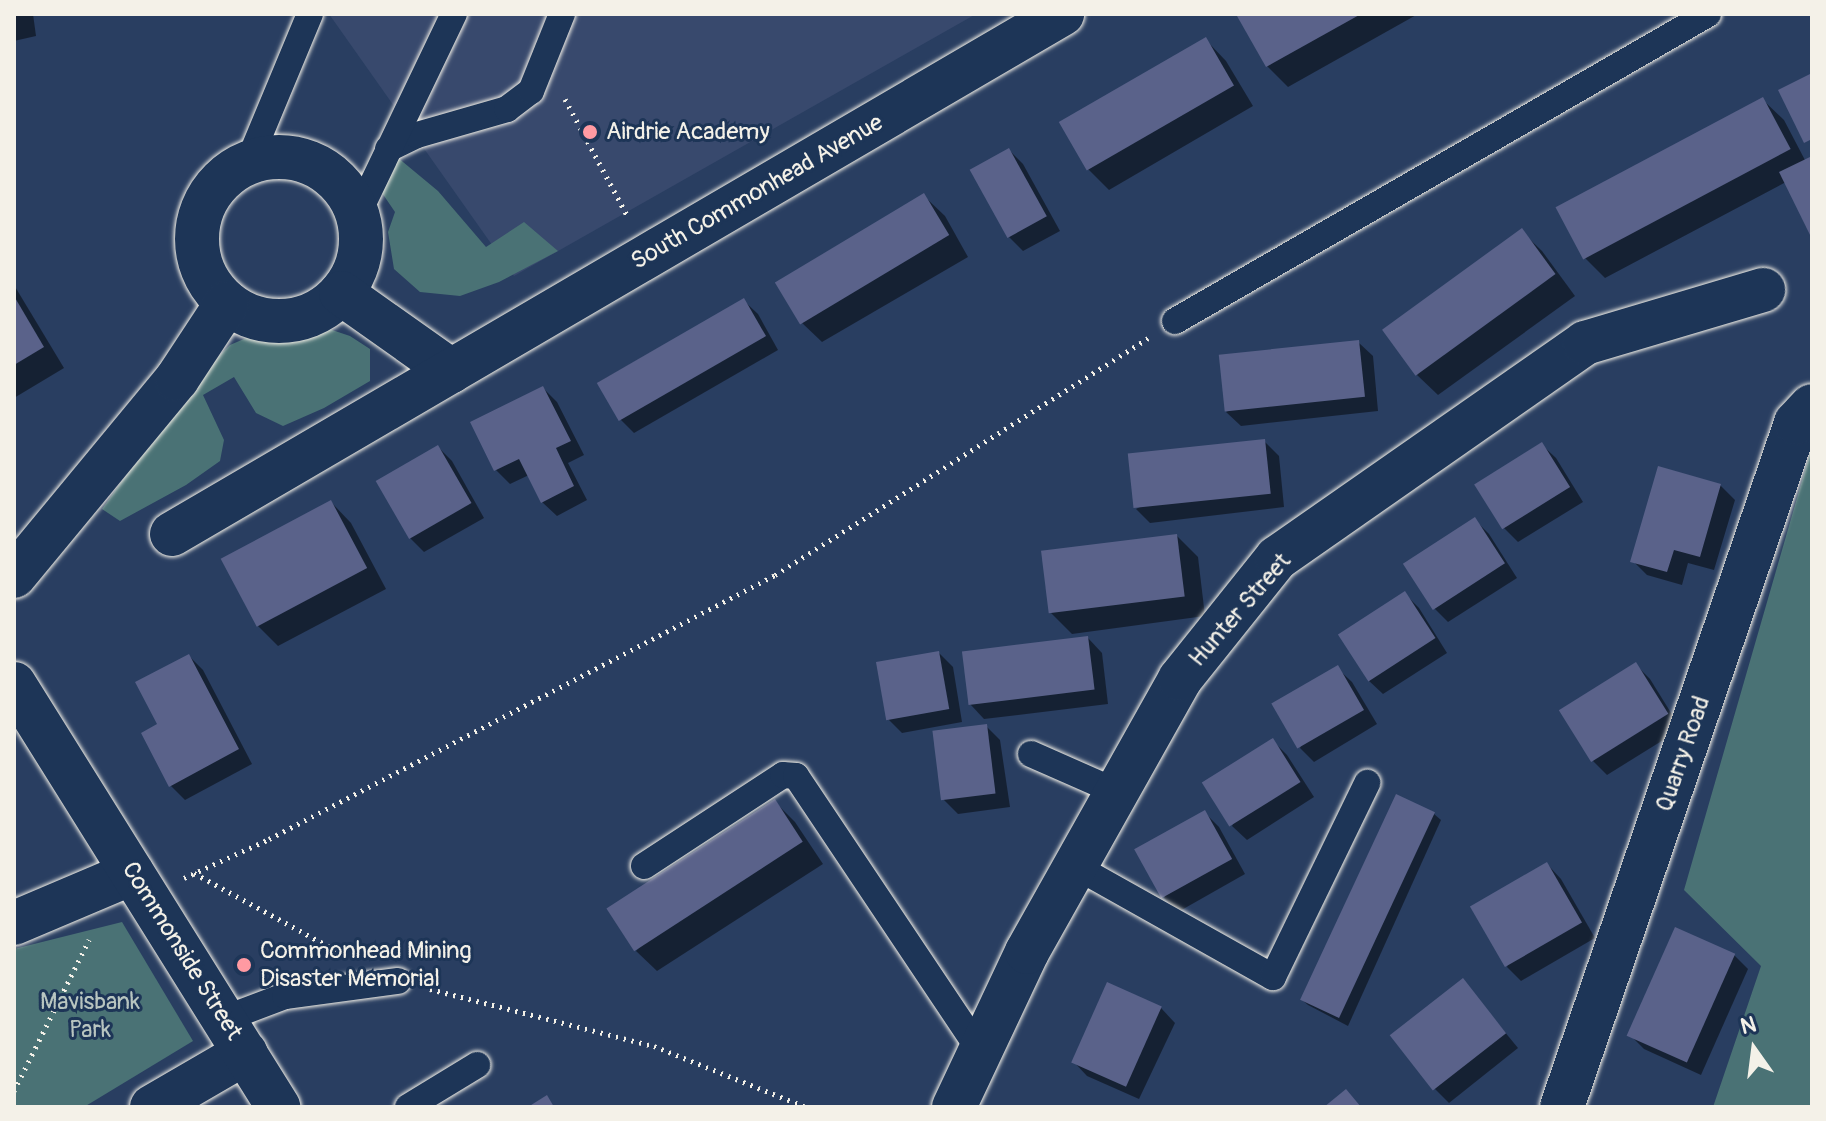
<!DOCTYPE html>
<html>
<head>
<meta charset="utf-8">
<style>
  body { margin:0 }
  #map { position:relative; width:1826px; height:1121px; overflow:hidden; background:#293e61; font-family:Pangolin,sans-serif }
  div>[style] { position:absolute }
  .built>* { inset:0; background:#38496d }
  .green>* { inset:0; background:#4a7275 }
  .shadow>* { inset:0; background:#0007 }
  .building>* { inset:0; background:#5a628a; transform-origin:0 0 }
  .path>* { height:5px; margin-top:-2.5px; transform-origin:0; background:repeating-linear-gradient(90deg,#f4f1e8 0 2px,transparent 0 8px) }
  .roads { filter:drop-shadow(0 0 2px #f4f1e8) drop-shadow(0 0 2px #f4f1e8) }
  .lane>* { height:26px; margin:-13px; padding:0 13px; transform-origin:13px; border-radius:13px; background:#1d3557 }
  .street>* { height:44px; margin:-22px; padding:0 22px; transform-origin:22px; border-radius:22px; background:#1d3557 }
  .street>.ring { margin:-22px; padding:0; box-sizing:content-box; background:none; border:44px solid #1d3557; border-radius:50% }
  .secondary>* { height:44px; margin:-22px; padding:0 22px; transform-origin:22px; border-radius:22px; background:#1d3557 }
  .dots>* { width:22px; height:22px; translate:-50% -50%; box-sizing:border-box; border:4px solid #1d3557; border-radius:50% }
  span { translate:-50% -50%; white-space:nowrap; text-align:center; line-height:1.15; -webkit-text-stroke:6px #1d3557; paint-order:stroke }
  .poi-label { font-size:24px; color:#f4f1e8 }
  .left { translate:0 -50%; text-align:left }
  .street-label { font-size:24px; color:#f4f1e8 }
  .park-label { font-size:24px; color:#b8c5c0 }
  .frame { position:absolute; inset:0; border:16px solid #f4f1e8; pointer-events:none }
  .north { position:absolute; left:1714px; top:1009px; width:80px; height:80px; -webkit-text-stroke:6px #1d3557; paint-order:stroke; rotate:346deg; font-size:22px; font-weight:700; line-height:32px; text-align:center; color:#f4f1e8 }
  .north::after { content:''; display:block; margin:auto; width:28px; height:36px; background:#f4f1e8; clip-path:polygon(50% 0,100% 100%,50% 72%,0 100%) }
</style>
</head>
<body>
<div id="map">
  <div class="built">
    <div style="clip-path:polygon(329px 14px,976px 14px,514px 276px)"></div>
  </div>
  <div class="green">
    <div style="clip-path:polygon(397px 157px,438px 191px,486px 247px,524px 222px,558px 251px,499px 282px,460px 296px,420px 292px,394px 269px,388px 232px,395px 212px,378px 187px)"></div>
    <div style="clip-path:polygon(314px 324px,350px 336px,370px 349px,370px 381px,324px 408px,283px 426px,256px 413px,234px 377px,203px 395px,224px 440px,220px 461px,186px 485px,120px 521px,102px 509px,195px 379px,230px 345px,272px 327px)"></div>
    <div style="clip-path:polygon(1812px 446px,1812px 1107px,1713px 1107px,1761px 966px,1684px 890px)"></div>
    <div style="clip-path:polygon(122px 922px,193px 1041px,84px 1107px,14px 1107px,14px 949px)"></div>
  </div>
  <div class="shadow">
    <div style="clip-path:polygon(14px 14px,33px 14px,36px 36px,14px 41px)"></div>
    <div style="clip-path:polygon(1245px 14px,1418px 14px,1288px 87px,1267px 66px)"></div>
    <div style="clip-path:polygon(1206px 40px,1226px 61px,1253px 106px,1109px 190px,1088px 169px)"></div>
    <div style="clip-path:polygon(1763px 100px,1784px 120px,1806px 162px,1812px 158px,1812px 234px,1786px 182px,1605px 278px,1584px 257px)"></div>
    <div style="clip-path:polygon(1009px 150px,1023px 164px,1060px 231px,1023px 251px,1009px 237px)"></div>
    <div style="clip-path:polygon(924px 196px,945px 216px,968px 257px,822px 342px,801px 322px)"></div>
    <div style="clip-path:polygon(1521px 231px,1542px 251px,1575px 296px,1438px 395px,1417px 375px)"></div>
    <div style="clip-path:polygon(14px 285px,64px 368px,14px 398px)"></div>
    <div style="clip-path:polygon(743px 300px,758px 314px,778px 350px,634px 433px,620px 419px,599px 382px)"></div>
    <div style="clip-path:polygon(1358px 342px,1373px 356px,1378px 411px,1241px 426px,1226px 412px)"></div>
    <div style="clip-path:polygon(543px 388px,557px 402px,584px 455px,568px 463px,587px 500px,557px 516px,542px 502px,529px 475px,510px 484px,496px 470px)"></div>
    <div style="clip-path:polygon(1264px 441px,1279px 456px,1284px 507px,1150px 523px,1136px 509px)"></div>
    <div style="clip-path:polygon(1541px 444px,1556px 458px,1583px 502px,1518px 542px,1504px 528px)"></div>
    <div style="clip-path:polygon(438px 447px,452px 461px,484px 518px,424px 552px,410px 538px)"></div>
    <div style="clip-path:polygon(1720px 485px,1735px 500px,1714px 570px,1688px 563px,1682px 585px,1647px 575px,1633px 561px)"></div>
    <div style="clip-path:polygon(331px 502px,351px 523px,386px 589px,278px 646px,257px 625px)"></div>
    <div style="clip-path:polygon(1475px 520px,1489px 534px,1517px 578px,1448px 622px,1434px 608px)"></div>
    <div style="clip-path:polygon(1177px 536px,1198px 557px,1205px 616px,1072px 634px,1051px 613px)"></div>
    <div style="clip-path:polygon(1405px 594px,1419px 608px,1447px 653px,1383px 694px,1368px 680px)"></div>
    <div style="clip-path:polygon(1088px 638px,1102px 653px,1108px 704px,984px 719px,970px 704px)"></div>
    <div style="clip-path:polygon(939px 653px,953px 667px,962px 722px,902px 733px,888px 719px)"></div>
    <div style="clip-path:polygon(189px 656px,203px 670px,252px 764px,185px 800px,171px 786px,160px 724px)"></div>
    <div style="clip-path:polygon(1636px 665px,1650px 679px,1681px 729px,1607px 775px,1593px 761px)"></div>
    <div style="clip-path:polygon(1337px 668px,1352px 682px,1377px 724px,1314px 762px,1300px 748px)"></div>
    <div style="clip-path:polygon(986px 726px,1000px 740px,1010px 807px,958px 814px,943px 799px)"></div>
    <div style="clip-path:polygon(1273px 741px,1287px 755px,1314px 797px,1247px 840px,1232px 826px)"></div>
    <div style="clip-path:polygon(774px 801px,795px 822px,823px 864px,657px 971px,636px 951px)"></div>
    <div style="clip-path:polygon(1205px 813px,1219px 827px,1245px 874px,1178px 912px,1164px 898px)"></div>
    <div style="clip-path:polygon(1434px 814px,1441px 820px,1348px 1026px,1308px 1005px,1301px 999px)"></div>
    <div style="clip-path:polygon(1547px 864px,1561px 879px,1595px 938px,1521px 981px,1507px 967px)"></div>
    <div style="clip-path:polygon(1734px 955px,1748px 969px,1701px 1075px,1644px 1049px,1630px 1035px)"></div>
    <div style="clip-path:polygon(1463px 981px,1518px 1048px,1449px 1103px,1435px 1089px)"></div>
    <div style="clip-path:polygon(1161px 1008px,1175px 1023px,1139px 1099px,1087px 1076px,1073px 1061px)"></div>
  </div>
  <div class="building">
    <div style="clip-path:polygon(1241px 14px,1361px 14px,1266px 67px,1237px 16px)"></div>
    <div style="left:1206px;top:37px;width:56px;height:170px;rotate:60deg"></div>
    <div style="clip-path:polygon(1812px 73px,1812px 139px,1804px 143px,1778px 90px)"></div>
    <div style="left:1763px;top:97px;width:59px;height:235px;rotate:62deg"></div>
    <div style="left:1009px;top:148px;width:78px;height:45px;rotate:61deg"></div>
    <div style="clip-path:polygon(1812px 156px,1812px 239px,1779px 172px)"></div>
    <div style="left:924px;top:193px;width:49px;height:174px;rotate:59deg"></div>
    <div style="left:1522px;top:228px;width:57px;height:173px;rotate:54deg"></div>
    <div style="clip-path:polygon(14px 296px,44px 347px,14px 365px)"></div>
    <div style="left:744px;top:298px;width:44px;height:170px;rotate:60deg"></div>
    <div style="left:1359px;top:340px;width:57px;height:141px;rotate:84deg"></div>
    <div style="clip-path:polygon(543px 386px,571px 441px,556px 448px,574px 486px,541px 503px,519px 459px,494px 471px,470px 422px)"></div>
    <div style="left:1265px;top:439px;width:55px;height:138px;rotate:84deg"></div>
    <div style="left:1542px;top:442px;width:53px;height:80px;rotate:58deg"></div>
    <div style="left:438px;top:445px;width:67px;height:72px;rotate:60deg"></div>
    <div style="clip-path:polygon(1658px 466px,1721px 484px,1700px 557px,1674px 550px,1667px 572px,1630px 562px)"></div>
    <div style="left:331px;top:500px;width:77px;height:125px;rotate:62deg"></div>
    <div style="left:1475px;top:517px;width:55px;height:86px;rotate:57deg"></div>
    <div style="left:1177px;top:534px;width:63px;height:137px;rotate:83deg"></div>
    <div style="left:1405px;top:591px;width:56px;height:80px;rotate:57deg"></div>
    <div style="left:1088px;top:636px;width:54px;height:127px;rotate:83deg"></div>
    <div style="left:939px;top:651px;width:59px;height:64px;rotate:80deg"></div>
    <div style="clip-path:polygon(189px 654px,239px 749px,169px 787px,141px 733px,157px 724px,135px 682px)"></div>
    <div style="left:1636px;top:662px;width:61px;height:91px;rotate:58deg"></div>
    <div style="left:1338px;top:665px;width:52px;height:77px;rotate:60deg"></div>
    <div style="left:987px;top:724px;width:70px;height:55px;rotate:83deg"></div>
    <div style="left:1273px;top:738px;width:52px;height:84px;rotate:58deg"></div>
    <div style="left:1396px;top:794px;width:43px;height:227px;rotate:25deg"></div>
    <div style="left:775px;top:799px;width:51px;height:201px;rotate:57deg"></div>
    <div style="left:1205px;top:810px;width:56px;height:81px;rotate:61deg"></div>
    <div style="left:1547px;top:862px;width:70px;height:89px;rotate:60deg"></div>
    <div style="left:1675px;top:927px;width:66px;height:119px;rotate:24deg"></div>
    <div style="left:1463px;top:978px;width:70px;height:93px;rotate:52deg"></div>
    <div style="left:1107px;top:982px;width:60px;height:88px;rotate:24deg"></div>
    <div style="clip-path:polygon(1346px 1089px,1361px 1107px,1324px 1107px)"></div>
    <div style="clip-path:polygon(547px 1095px,554px 1107px,528px 1107px)"></div>
  </div>
  <div class="path">
    <div style="left:565px;top:99px;width:134px;rotate:61.9deg"></div>
    <div style="left:194px;top:873px;width:165px;rotate:28.6deg"></div>
    <div style="left:184px;top:878px;width:94px;rotate:-24.6deg"></div>
    <div style="left:269px;top:839px;width:571px;rotate:-27.55deg"></div>
    <div style="left:775px;top:575px;width:442px;rotate:-32.4deg"></div>
    <div style="left:430px;top:989px;width:231px;rotate:14.3deg"></div>
    <div style="left:654px;top:1046px;width:164px;rotate:21.9deg"></div>
    <div style="left:14px;top:1091px;width:169px;rotate:-63.6deg"></div>
  </div>
  <div class="roads">
    <div class="lane">
      <div style="left:388px;top:149px;width:32px;rotate:-26deg"></div>
      <div style="left:417px;top:135px;width:94px;rotate:-16.1deg"></div>
      <div style="left:507px;top:109px;width:30px;rotate:-37deg"></div>
      <div style="left:531px;top:91px;width:83px;rotate:-68.1deg"></div>
      <div style="left:248px;top:163px;width:161px;rotate:-67.4deg"></div>
      <div style="left:358px;top:214px;width:222px;rotate:-64.4deg"></div>
      <div style="left:1175px;top:321px;width:615px;rotate:-29.94deg"></div>
      <div style="left:1031px;top:754px;width:94px;rotate:23.8deg"></div>
      <div style="left:644px;top:866px;width:166px;rotate:-33.2deg"></div>
      <div style="left:783px;top:775px;width:13px;rotate:4deg"></div>
      <div style="left:796px;top:776px;width:331px;rotate:56.2deg"></div>
      <div style="left:1075px;top:866px;width:227px;rotate:29.3deg"></div>
      <div style="left:1273px;top:977px;width:216px;rotate:-64.1deg"></div>
      <div style="left:224px;top:1019px;width:65px;rotate:-20.7deg"></div>
      <div style="left:285px;top:996px;width:114px;rotate:-7.6deg"></div>
      <div style="left:408px;top:1107px;width:81px;rotate:-31.3deg"></div>
    </div>
    <div class="street">
      <div class="ring" style="left:197px;top:157px;width:120px;height:120px"></div>
      <div style="left:341px;top:293px;width:135px;rotate:35.3deg"></div>
      <div style="left:172px;top:534px;width:1031px;rotate:-30.3deg"></div>
      <div style="left:14px;top:576px;width:256px;rotate:-50.4deg"></div>
      <div style="left:177px;top:379px;width:91px;rotate:-56.7deg"></div>
      <div style="left:14px;top:923px;width:128px;rotate:-23deg"></div>
      <div style="left:152px;top:1107px;width:108px;rotate:-30.1deg"></div>
      <div style="left:954px;top:1107px;width:171px;rotate:-64.8deg"></div>
      <div style="left:1027px;top:952px;width:313px;rotate:-60.7deg"></div>
      <div style="left:1180px;top:679px;width:155px;rotate:-51.3deg"></div>
      <div style="left:1277px;top:558px;width:376px;rotate:-34.9deg"></div>
      <div style="left:1585px;top:343px;width:186px;rotate:-16.6deg"></div>
      <div style="left:1562px;top:1107px;width:723px;rotate:-71.11deg"></div>
      <div style="left:1796px;top:423px;width:23px;rotate:-47deg"></div>
    </div>
    <div class="secondary">
      <div style="left:14px;top:684px;width:499px;rotate:58deg"></div>
    </div>
  </div>
  <div class="dots">
    <div style="left:590px;top:132px;background:#ff9aa2"></div>
    <div style="left:244px;top:965px;background:#ff9aa2"></div>
  </div>
  <div class="poi-label">
    <span class="left" style="left:606px;top:132px">Airdrie Academy</span>
    <span class="left" style="left:260px;top:965px">Commonhead Mining<br>Disaster Memorial</span>
  </div>
  <div class="street-label">
    <span style="left:757px;top:192px;rotate:-30deg">South Commonhead Avenue</span>
    <span style="left:1240px;top:610px;rotate:-49deg">Hunter Street</span>
    <span style="left:1683px;top:754px;rotate:-71deg">Quarry Road</span>
    <span style="left:182px;top:951px;rotate:58deg">Commonside Street</span>
  </div>
  <div class="park-label">
    <span style="left:90px;top:1016px">Mavisbank<br>Park</span>
  </div>
  <div class="frame"></div>
  <div class="north">N</div>
</div>
</body>
</html>
